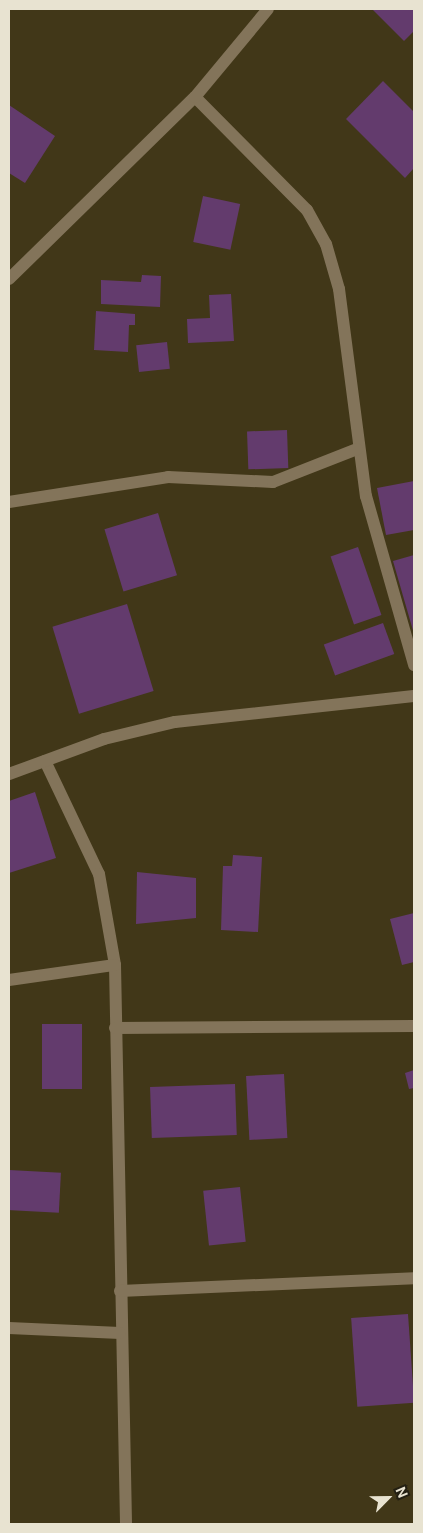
<!DOCTYPE html>
<html>
<head>
<meta charset="utf-8">
<style>
  body { margin:0 }
  #map { position:relative; width:423px; height:1533px; overflow:hidden; background:#413718; font-family:"DM Sans",sans-serif }
  div>[style] { position:absolute }
  .building>* { inset:0; background:#633b6d; transform-origin:0 0 }
  .minor>* { height:12px; margin:-6px; padding:0 6px; transform-origin:6px; border-radius:6px; background:#83745a }
  span { translate:-50% -50%; white-space:nowrap; text-align:center; line-height:1.15; -webkit-text-stroke:4.5px #231f12; paint-order:stroke }
  .frame { position:absolute; inset:0; border:10px solid #e8e3d1; pointer-events:none }
  .north { position:absolute; left:363px; top:1473px; width:50px; height:50px; -webkit-text-stroke:4px #231f12; paint-order:stroke; rotate:67deg; font-size:14px; font-weight:700; line-height:20px; text-align:center; color:#e8e3d1 }
  .north::after { content:''; display:block; margin:auto; width:18px; height:22px; background:#e8e3d1; clip-path:polygon(50% 0,100% 100%,50% 72%,0 100%) }
</style>
</head>
<body>
<div id="map">
  <div class="building">
    <div style="clip-path:polygon(372px 9px,414px 9px,414px 31px,404px 41px)"></div>
    <div style="clip-path:polygon(383px 81px,414px 112px,414px 168px,405px 178px,346px 119px)"></div>
    <div style="clip-path:polygon(9px 105px,55px 136px,25px 183px,9px 173px)"></div>
    <div style="left:203px;top:196px;width:38px;height:47px;rotate:12deg"></div>
    <div style="clip-path:polygon(142px 275px,161px 276px,160px 307px,101px 304px,101px 280px,141px 282px)"></div>
    <div style="clip-path:polygon(231px 294px,234px 341px,188px 343px,187px 319px,210px 318px,209px 295px)"></div>
    <div style="clip-path:polygon(96px 311px,135px 314px,135px 325px,129px 325px,128px 352px,94px 350px)"></div>
    <div style="left:167px;top:342px;width:27px;height:31px;rotate:84deg"></div>
    <div style="left:287px;top:430px;width:38px;height:40px;rotate:88deg"></div>
    <div style="clip-path:polygon(414px 481px,414px 530px,386px 535px,377px 488px)"></div>
    <div style="left:158px;top:513px;width:65px;height:56px;rotate:73deg"></div>
    <div style="left:358px;top:547px;width:72px;height:29px;rotate:71deg"></div>
    <div style="clip-path:polygon(414px 555px,414px 634px,393px 561px)"></div>
    <div style="left:127px;top:604px;width:91px;height:78px;rotate:73deg"></div>
    <div style="left:383px;top:623px;width:33px;height:63px;rotate:70deg"></div>
    <div style="clip-path:polygon(35px 792px,56px 858px,9px 873px,9px 801px)"></div>
    <div style="clip-path:polygon(233px 855px,262px 857px,258px 932px,221px 930px,223px 866px,232px 866px)"></div>
    <div style="clip-path:polygon(137px 872px,196px 878px,196px 918px,136px 924px)"></div>
    <div style="clip-path:polygon(414px 913px,414px 962px,402px 965px,390px 919px)"></div>
    <div style="left:42px;top:1024px;width:40px;height:65px"></div>
    <div style="clip-path:polygon(414px 1070px,414px 1088px,409px 1089px,405px 1073px)"></div>
    <div style="left:284px;top:1074px;width:64px;height:38px;rotate:87deg"></div>
    <div style="left:235px;top:1084px;width:51px;height:85px;rotate:88deg"></div>
    <div style="left:9px;top:1170px;width:52px;height:40px;rotate:3deg"></div>
    <div style="left:240px;top:1187px;width:55px;height:37px;rotate:84deg"></div>
    <div style="left:408px;top:1314px;width:89px;height:57px;rotate:86deg"></div>
  </div>
  <div class="minor">
    <div style="left:195px;top:97px;width:159px;rotate:45.3deg"></div>
    <div style="left:307px;top:210px;width:39px;rotate:61deg"></div>
    <div style="left:326px;top:244px;width:47px;rotate:73.9deg"></div>
    <div style="left:339px;top:289px;width:209px;rotate:82.6deg"></div>
    <div style="left:366px;top:496px;width:176px;rotate:74.1deg"></div>
    <div style="left:9px;top:279px;width:260px;rotate:-44.4deg"></div>
    <div style="left:195px;top:97px;width:114px;rotate:-50.3deg"></div>
    <div style="left:9px;top:502px;width:161px;rotate:-8.9deg"></div>
    <div style="left:168px;top:477px;width:105px;rotate:2.7deg"></div>
    <div style="left:273px;top:482px;width:90px;rotate:-21.4deg"></div>
    <div style="left:45px;top:761px;width:125px;rotate:64.5deg"></div>
    <div style="left:99px;top:874px;width:92px;rotate:80deg"></div>
    <div style="left:115px;top:965px;width:559px;rotate:88.87deg"></div>
    <div style="left:9px;top:774px;width:101px;rotate:-20.2deg"></div>
    <div style="left:104px;top:739px;width:73px;rotate:-13.5deg"></div>
    <div style="left:175px;top:722px;width:240px;rotate:-6.2deg"></div>
    <div style="left:9px;top:980px;width:107px;rotate:-8.1deg"></div>
    <div style="left:115px;top:1028px;width:299px;rotate:-0.4deg"></div>
    <div style="left:120px;top:1291px;width:294px;rotate:-2.5deg"></div>
    <div style="left:9px;top:1328px;width:111px;rotate:2.6deg"></div>
  </div>
  <div class="frame"></div>
  <div class="north">N</div>
</div>
</body>
</html>
